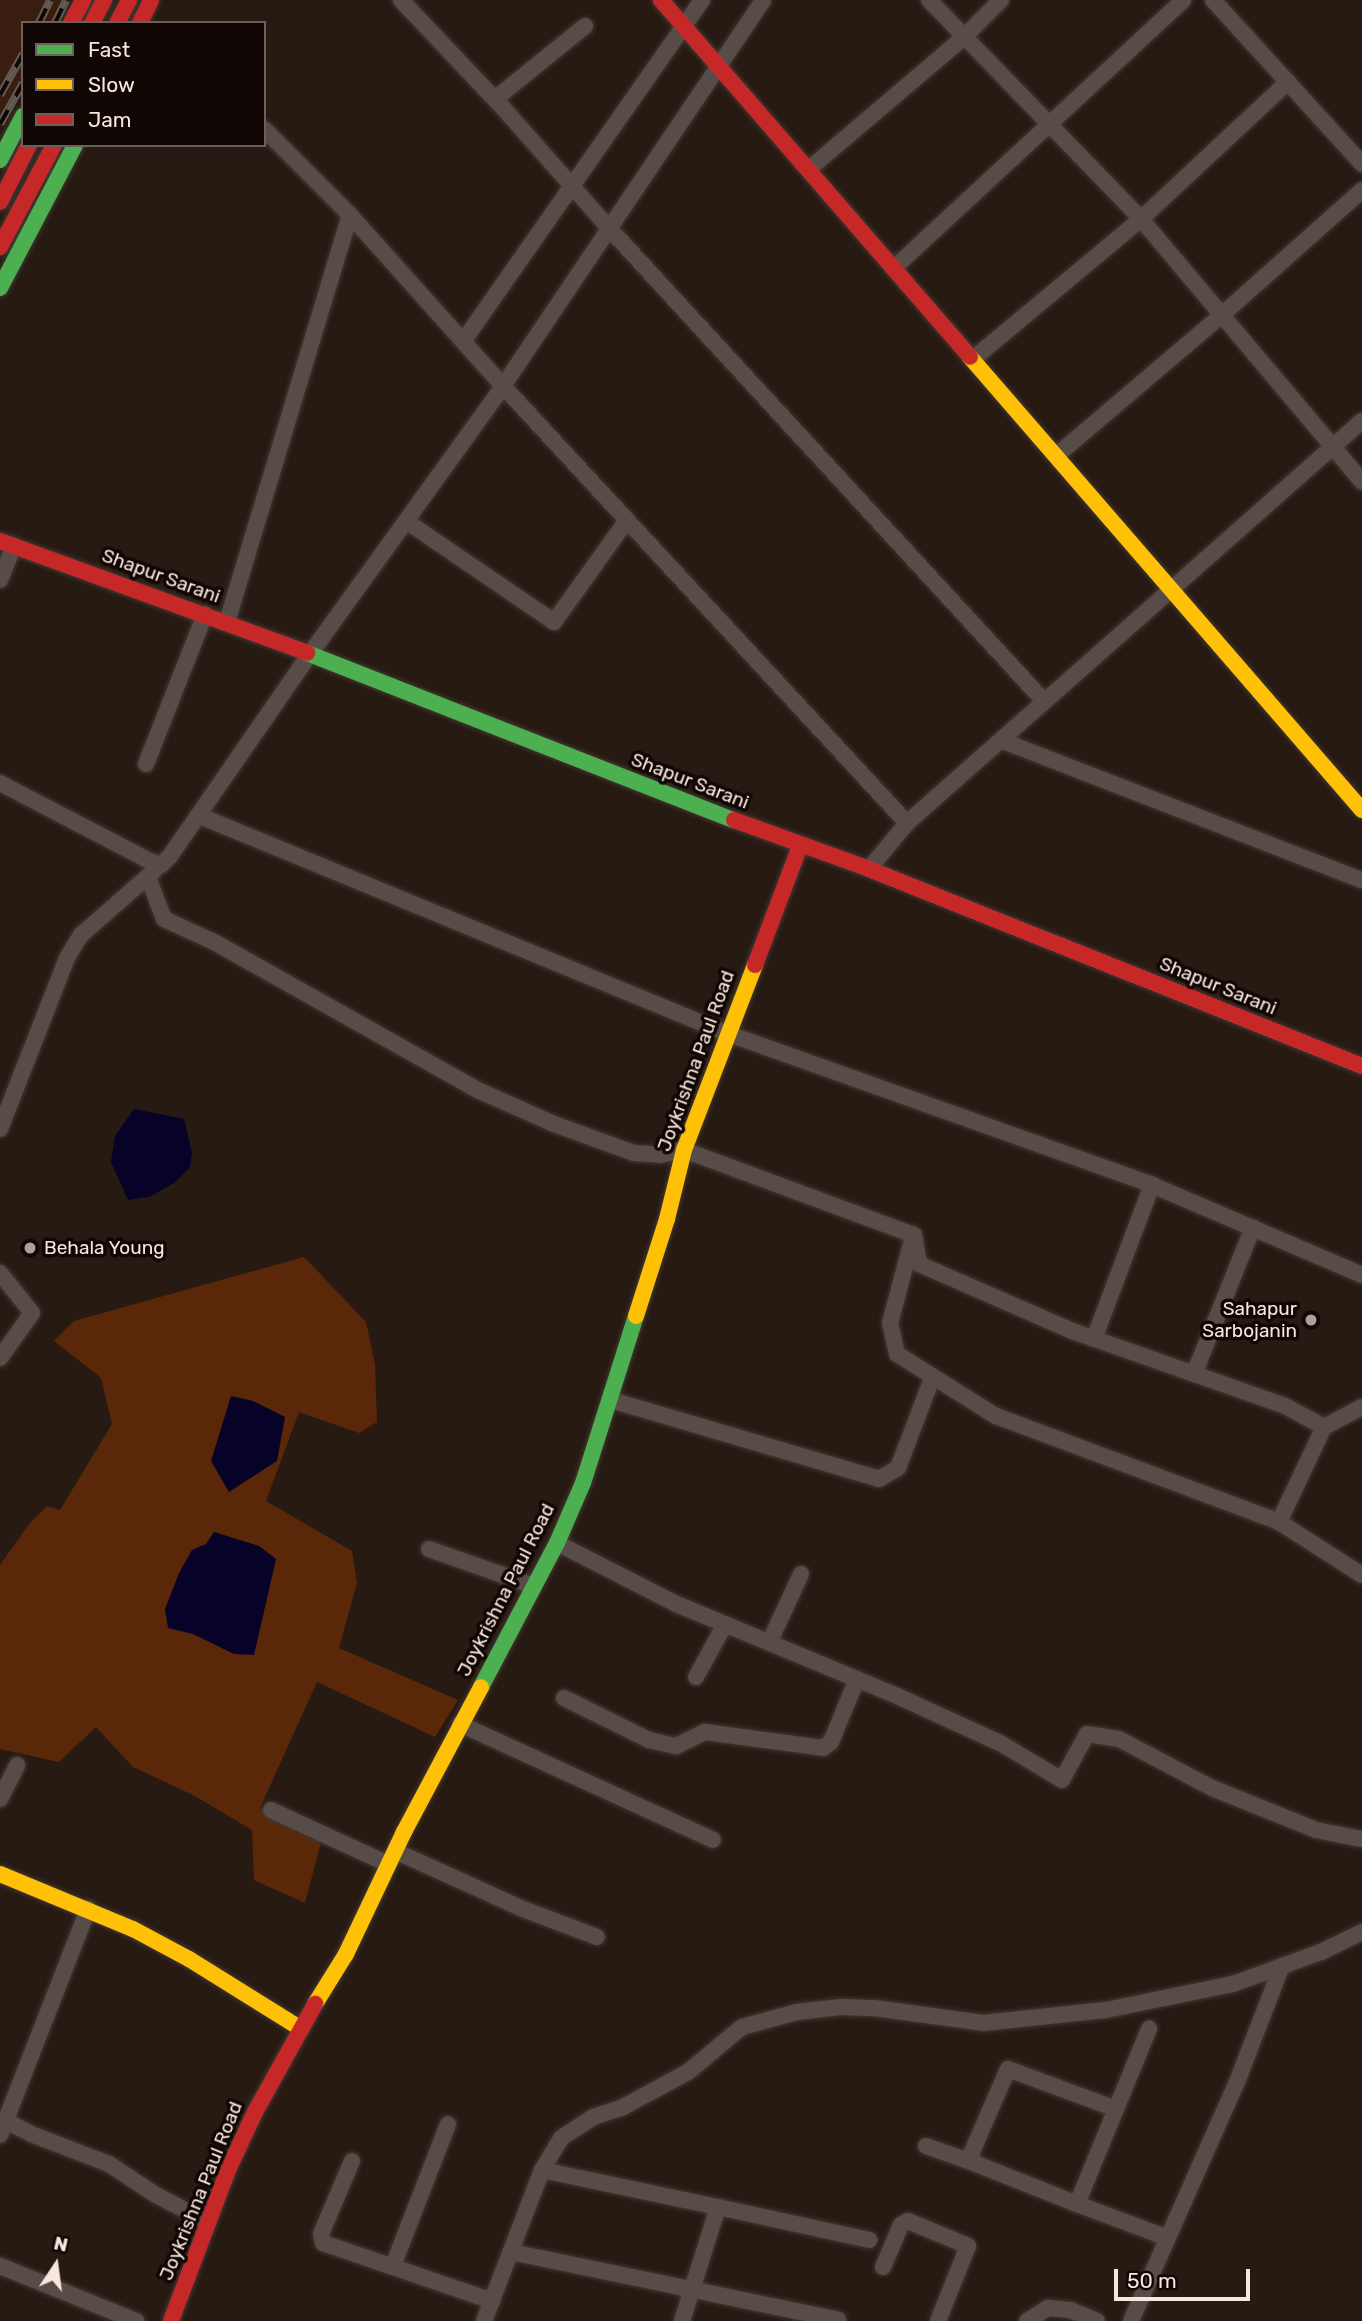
<!DOCTYPE html>
<html>
<head>
<meta charset="utf-8">
<style>
  body { margin:0 }
  #map { position:relative; width:1362px; height:2321px; overflow:hidden; background:#271a12; font-family:Rubik,sans-serif }
  div>[style] { position:absolute }
  .built>* { inset:0; background:#391d0e }
  .green>* { inset:0; background:#5a2808 }
  .water>* { inset:0; background:#070228 }
  .roads { filter:drop-shadow(0 0 2px #423732) drop-shadow(0 0 2px #423732) }
  .street>* { height:16px; margin:-8px; padding:0 8px; transform-origin:8px; border-radius:8px; background:#574c47 }
  .fast>* { height:16px; margin:-8px; padding:0 8px; transform-origin:8px; border-radius:8px; background:#4caf50 }
  .slow>* { height:16px; margin:-8px; padding:0 8px; transform-origin:8px; border-radius:8px; background:#ffc107 }
  .jam>* { height:16px; margin:-8px; padding:0 8px; transform-origin:8px; border-radius:8px; background:#c62828 }
  .rail>* { height:8px; margin-top:-4px; transform-origin:0; background:repeating-linear-gradient(90deg,#100603 0 16px,#645a54 0 32px); box-sizing:border-box; border-block:2px solid #645a54 }
  .dots>* { width:19px; height:19px; translate:-50% -50%; box-sizing:border-box; border:4px solid #100603; border-radius:50% }
  span { translate:-50% -50%; white-space:nowrap; text-align:center; line-height:1.15; -webkit-text-stroke:7px #100603; paint-order:stroke }
  .street-label { font-size:19px; color:#f8e7de }
  .poi-label { font-size:19px; color:#f8e7de }
  .left { translate:0 -50%; text-align:left }
  .right { translate:-100% -50%; text-align:right }
  .legend { position:absolute; left:21px; top:21px; width:245px; height:126px; box-sizing:border-box; background:#100603; border:2px solid #6d605b; margin:0; padding:9px 12px; list-style:none; font-size:21px; color:#f8e7de }
  .legend li { display:flex; align-items:center; gap:14px; height:35px }
  .legend b { width:35px; border:2px solid #6d605b }
  .north { position:absolute; left:21px; top:2230px; width:70px; height:70px; -webkit-text-stroke:5px #100603; paint-order:stroke; rotate:13deg; font-size:19px; font-weight:700; line-height:28px; text-align:center; color:#f8e7de }
  .north::after { content:''; display:block; margin:auto; width:24px; height:32px; background:#f8e7de; clip-path:polygon(50% 0,100% 100%,50% 72%,0 100%) }
  .scale { position:absolute; left:1114px; top:2269px; width:136px; height:32px; box-sizing:border-box; border:4px solid #f8e7de; border-top:0; padding-left:9px; font-size:21px; line-height:24px; white-space:nowrap; color:#f8e7de; -webkit-text-stroke:5px #100603; paint-order:stroke }
</style>
</head>
<body>
<div id="map">
  <div class="built">
    <div style="clip-path:polygon(0 0,62px 0,51px 23px,23px 23px,23px 80px,0 127px)"></div>
  </div>
  <div class="green">
    <div style="clip-path:polygon(304px 1257px,366px 1322px,375px 1365px,377px 1422px,359px 1433px,299px 1412px,266px 1501px,352px 1551px,357px 1583px,339px 1648px,458px 1700px,435px 1737px,317px 1682px,260px 1808px,323px 1835px,305px 1903px,254px 1880px,252px 1830px,193px 1795px,133px 1767px,96px 1727px,59px 1762px,0 1749px,0 1565px,29px 1524px,47px 1506px,60px 1510px,112px 1424px,101px 1378px,54px 1341px,74px 1321px)"></div>
  </div>
  <div class="water">
    <div style="clip-path:polygon(134px 1109px,184px 1119px,192px 1153px,190px 1167px,174px 1183px,149px 1197px,128px 1200px,111px 1162px,115px 1136px)"></div>
    <div style="clip-path:polygon(231px 1396px,253px 1401px,285px 1417px,277px 1461px,229px 1492px,211px 1461px)"></div>
    <div style="clip-path:polygon(214px 1532px,259px 1546px,276px 1559px,254px 1655px,234px 1654px,193px 1634px,168px 1628px,165px 1609px,179px 1573px,192px 1550px,206px 1544px)"></div>
  </div>
  <div class="roads">
    <div class="street">
      <div style="left:401px;top:0;width:150px;rotate:46.6deg"></div>
      <div style="left:504px;top:109px;width:157px;rotate:48.6deg"></div>
      <div style="left:608px;top:227px;width:643px;rotate:47.4deg"></div>
      <div style="left:929px;top:0;width:305px;rotate:45.9deg"></div>
      <div style="left:1141px;top:219px;width:343px;rotate:49.9deg"></div>
      <div style="left:1213px;top:0;width:222px;rotate:47.7deg"></div>
      <div style="left:495px;top:99px;width:116px;rotate:-39deg"></div>
      <div style="left:264px;top:129px;width:122px;rotate:45deg"></div>
      <div style="left:350px;top:215px;width:229px;rotate:48.2deg"></div>
      <div style="left:503px;top:386px;width:595px;rotate:47.25deg"></div>
      <div style="left:809px;top:169px;width:202px;rotate:-40.4deg"></div>
      <div style="left:963px;top:38px;width:54px;rotate:-45deg"></div>
      <div style="left:894px;top:268px;width:394px;rotate:-42.8deg"></div>
      <div style="left:464px;top:340px;width:415px;rotate:-55deg"></div>
      <div style="left:973px;top:359px;width:219px;rotate:-39.8deg"></div>
      <div style="left:1141px;top:219px;width:201px;rotate:-43deg"></div>
      <div style="left:1056px;top:456px;width:219px;rotate:-40.4deg"></div>
      <div style="left:1223px;top:314px;width:186px;rotate:-41.7deg"></div>
      <div style="left:406px;top:521px;width:179px;rotate:34.3deg"></div>
      <div style="left:554px;top:622px;width:125px;rotate:-54.4deg"></div>
      <div style="left:0;top:580px;width:37px;rotate:-68deg"></div>
      <div style="left:227px;top:622px;width:425px;rotate:-73.2deg"></div>
      <div style="left:1003px;top:741px;width:385px;rotate:21.2deg"></div>
      <div style="left:146px;top:764px;width:161px;rotate:-68.5deg"></div>
      <div style="left:0;top:783px;width:169px;rotate:27.5deg"></div>
      <div style="left:150px;top:861px;width:12px;rotate:20deg"></div>
      <div style="left:161px;top:865px;width:13px;rotate:-45deg"></div>
      <div style="left:170px;top:856px;width:246px;rotate:-55.3deg"></div>
      <div style="left:310px;top:654px;width:330px;rotate:-54.2deg"></div>
      <div style="left:503px;top:386px;width:465px;rotate:-56deg"></div>
      <div style="left:200px;top:816px;width:569px;rotate:22.42deg"></div>
      <div style="left:726px;top:1033px;width:452px;rotate:19.6deg"></div>
      <div style="left:1152px;top:1185px;width:228px;rotate:23.2deg"></div>
      <div style="left:869px;top:869px;width:60px;rotate:-50.4deg"></div>
      <div style="left:907px;top:823px;width:607px;rotate:-41.46deg"></div>
      <div style="left:148px;top:877px;width:45px;rotate:69.1deg"></div>
      <div style="left:164px;top:919px;width:55px;rotate:24.7deg"></div>
      <div style="left:214px;top:942px;width:305px;rotate:29.3deg"></div>
      <div style="left:480px;top:1091px;width:81px;rotate:24deg"></div>
      <div style="left:554px;top:1124px;width:85px;rotate:19.9deg"></div>
      <div style="left:634px;top:1153px;width:26px;rotate:4deg"></div>
      <div style="left:660px;top:1155px;width:25px;rotate:-12deg"></div>
      <div style="left:684px;top:1150px;width:245px;rotate:20.3deg"></div>
      <div style="left:914px;top:1235px;width:29px;rotate:80deg"></div>
      <div style="left:919px;top:1264px;width:170px;rotate:23.6deg"></div>
      <div style="left:1075px;top:1332px;width:223px;rotate:19.4deg"></div>
      <div style="left:1285px;top:1406px;width:44px;rotate:28.3deg"></div>
      <div style="left:0;top:1129px;width:184px;rotate:-68.6deg"></div>
      <div style="left:67px;top:958px;width:27px;rotate:-59deg"></div>
      <div style="left:81px;top:935px;width:97px;rotate:-41.2deg"></div>
      <div style="left:912px;top:1240px;width:86px;rotate:104.8deg"></div>
      <div style="left:890px;top:1323px;width:32px;rotate:77deg"></div>
      <div style="left:897px;top:1354px;width:117px;rotate:32.1deg"></div>
      <div style="left:996px;top:1416px;width:302px;rotate:20.5deg"></div>
      <div style="left:1279px;top:1522px;width:98px;rotate:32.6deg"></div>
      <div style="left:0;top:1273px;width:51px;rotate:51.3deg"></div>
      <div style="left:32px;top:1313px;width:55px;rotate:125.4deg"></div>
      <div style="left:1094px;top:1339px;width:165px;rotate:-69.4deg"></div>
      <div style="left:1194px;top:1374px;width:158px;rotate:-68.1deg"></div>
      <div style="left:611px;top:1400px;width:279px;rotate:16.4deg"></div>
      <div style="left:879px;top:1479px;width:22px;rotate:-30deg"></div>
      <div style="left:898px;top:1468px;width:98px;rotate:-69.2deg"></div>
      <div style="left:1279px;top:1522px;width:105px;rotate:-64.7deg"></div>
      <div style="left:1324px;top:1427px;width:43px;rotate:-27.8deg"></div>
      <div style="left:557px;top:1543px;width:131px;rotate:27.1deg"></div>
      <div style="left:674px;top:1603px;width:239px;rotate:22.6deg"></div>
      <div style="left:895px;top:1695px;width:115px;rotate:24.6deg"></div>
      <div style="left:1000px;top:1743px;width:72px;rotate:30.8deg"></div>
      <div style="left:1062px;top:1780px;width:52px;rotate:-61.5deg"></div>
      <div style="left:1087px;top:1734px;width:32px;rotate:9deg"></div>
      <div style="left:1119px;top:1739px;width:105px;rotate:27.8deg"></div>
      <div style="left:1212px;top:1788px;width:112px;rotate:22deg"></div>
      <div style="left:1316px;top:1830px;width:47px;rotate:11.1deg"></div>
      <div style="left:429px;top:1549px;width:111px;rotate:19.4deg"></div>
      <div style="left:769px;top:1643px;width:76px;rotate:-65.1deg"></div>
      <div style="left:696px;top:1677px;width:60px;rotate:-61.3deg"></div>
      <div style="left:564px;top:1698px;width:95px;rotate:26.3deg"></div>
      <div style="left:649px;top:1740px;width:28px;rotate:13deg"></div>
      <div style="left:676px;top:1746px;width:32px;rotate:-26deg"></div>
      <div style="left:705px;top:1732px;width:119px;rotate:7.7deg"></div>
      <div style="left:823px;top:1748px;width:10px;rotate:-37deg"></div>
      <div style="left:831px;top:1742px;width:68px;rotate:-67.6deg"></div>
      <div style="left:460px;top:1724px;width:278px;rotate:24.6deg"></div>
      <div style="left:0;top:1799px;width:38px;rotate:-63deg"></div>
      <div style="left:271px;top:1810px;width:129px;rotate:24.8deg"></div>
      <div style="left:395px;top:1851px;width:141px;rotate:24.4deg"></div>
      <div style="left:523px;top:1909px;width:79px;rotate:20.7deg"></div>
      <div style="left:1116px;top:2109px;width:87px;rotate:-67.6deg"></div>
      <div style="left:6px;top:2121px;width:28px;rotate:27deg"></div>
      <div style="left:31px;top:2134px;width:84px;rotate:21deg"></div>
      <div style="left:109px;top:2164px;width:56px;rotate:33.4deg"></div>
      <div style="left:156px;top:2195px;width:59px;rotate:27.4deg"></div>
      <div style="left:0;top:2135px;width:243px;rotate:-68.7deg"></div>
      <div style="left:926px;top:2146px;width:51px;rotate:19.5deg"></div>
      <div style="left:352px;top:2161px;width:79px;rotate:113deg"></div>
      <div style="left:321px;top:2234px;width:9px;rotate:77deg"></div>
      <div style="left:323px;top:2243px;width:179px;rotate:18.9deg"></div>
      <div style="left:542px;top:2170px;width:180px;rotate:11.9deg"></div>
      <div style="left:718px;top:2207px;width:120px;rotate:107.5deg"></div>
      <div style="left:1077px;top:2204px;width:103px;rotate:-67.7deg"></div>
      <div style="left:1116px;top:2109px;width:115px;rotate:-159.7deg"></div>
      <div style="left:1008px;top:2069px;width:93px;rotate:113.5deg"></div>
      <div style="left:971px;top:2154px;width:9px;rotate:72deg"></div>
      <div style="left:974px;top:2163px;width:111px;rotate:21.7deg"></div>
      <div style="left:1077px;top:2204px;width:97px;rotate:20.5deg"></div>
      <div style="left:718px;top:2207px;width:155px;rotate:12.3deg"></div>
      <div style="left:511px;top:2252px;width:334px;rotate:11.7deg"></div>
      <div style="left:0;top:2266px;width:147px;rotate:22deg"></div>
      <div style="left:393px;top:2266px;width:152px;rotate:-68.8deg"></div>
      <div style="left:883px;top:2267px;width:46px;rotate:-66.8deg"></div>
      <div style="left:901px;top:2225px;width:8px;rotate:-30deg"></div>
      <div style="left:908px;top:2221px;width:65px;rotate:22.6deg"></div>
      <div style="left:968px;top:2246px;width:81px;rotate:111.8deg"></div>
      <div style="left:484px;top:2321px;width:162px;rotate:-69deg"></div>
      <div style="left:542px;top:2170px;width:37px;rotate:-59deg"></div>
      <div style="left:561px;top:2138px;width:38px;rotate:-33deg"></div>
      <div style="left:593px;top:2117px;width:32px;rotate:-18deg"></div>
      <div style="left:623px;top:2107px;width:74px;rotate:-28.3deg"></div>
      <div style="left:688px;top:2072px;width:70px;rotate:-39.8deg"></div>
      <div style="left:742px;top:2027px;width:57px;rotate:-15.3deg"></div>
      <div style="left:797px;top:2012px;width:44px;rotate:-6.5deg"></div>
      <div style="left:841px;top:2007px;width:33px;rotate:2deg"></div>
      <div style="left:874px;top:2008px;width:110px;rotate:7.8deg"></div>
      <div style="left:983px;top:2023px;width:124px;rotate:-6deg"></div>
      <div style="left:1106px;top:2010px;width:130px;rotate:-11.6deg"></div>
      <div style="left:1233px;top:1984px;width:94px;rotate:-20deg"></div>
      <div style="left:1321px;top:1952px;width:46px;rotate:-26deg"></div>
      <div style="left:1027px;top:2321px;width:25px;rotate:-32deg"></div>
      <div style="left:1048px;top:2308px;width:22px;rotate:5deg"></div>
      <div style="left:1070px;top:2310px;width:29px;rotate:22deg"></div>
      <div style="left:1131px;top:2321px;width:261px;rotate:-66.1deg"></div>
      <div style="left:1237px;top:2082px;width:122px;rotate:-68.9deg"></div>
    </div>
    <div class="fast">
      <div style="left:0;top:160px;width:50px;rotate:-62.4deg"></div>
      <div style="left:0;top:288px;width:161px;rotate:-62.3deg"></div>
      <div style="left:307px;top:653px;width:458px;rotate:21.4deg"></div>
      <div style="left:481px;top:1687px;width:163px;rotate:-62.2deg"></div>
      <div style="left:557px;top:1543px;width:65px;rotate:-66.6deg"></div>
      <div style="left:583px;top:1483px;width:175px;rotate:-72.4deg"></div>
    </div>
    <div class="slow">
      <div style="left:970px;top:357px;width:599px;rotate:49.13deg"></div>
      <div style="left:636px;top:1316px;width:102px;rotate:-72.3deg"></div>
      <div style="left:667px;top:1219px;width:71px;rotate:-76.2deg"></div>
      <div style="left:684px;top:1150px;width:198px;rotate:-69deg"></div>
      <div style="left:0;top:1874px;width:144px;rotate:22.5deg"></div>
      <div style="left:133px;top:1929px;width:64px;rotate:28.2deg"></div>
      <div style="left:189px;top:1959px;width:131px;rotate:31.9deg"></div>
      <div style="left:315px;top:2004px;width:59px;rotate:-58.2deg"></div>
      <div style="left:346px;top:1954px;width:135px;rotate:-64.6deg"></div>
      <div style="left:404px;top:1832px;width:164px;rotate:-62deg"></div>
    </div>
    <div class="jam">
      <div style="left:661px;top:0;width:472px;rotate:49.1deg"></div>
      <div style="left:71px;top:23px;width:26px;rotate:-62deg"></div>
      <div style="left:92px;top:23px;width:26px;rotate:-62deg"></div>
      <div style="left:117px;top:23px;width:26px;rotate:-62deg"></div>
      <div style="left:140px;top:23px;width:25px;rotate:-64deg"></div>
      <div style="left:0;top:202px;width:64px;rotate:-63deg"></div>
      <div style="left:0;top:247px;width:115px;rotate:-62.1deg"></div>
      <div style="left:0;top:541px;width:327px;rotate:20deg"></div>
      <div style="left:734px;top:820px;width:144px;rotate:19.9deg"></div>
      <div style="left:869px;top:869px;width:531px;rotate:21.78deg"></div>
      <div style="left:755px;top:965px;width:127px;rotate:-69.3deg"></div>
      <div style="left:171px;top:2321px;width:161px;rotate:-69.3deg"></div>
      <div style="left:228px;top:2170px;width:64px;rotate:-65deg"></div>
      <div style="left:255px;top:2112px;width:124px;rotate:-60.9deg"></div>
    </div>
  </div>
  <div class="rail">
    <div style="left:39px;top:23px;width:25px;rotate:-64deg"></div>
    <div style="left:55px;top:23px;width:25px;rotate:-64deg"></div>
    <div style="left:0;top:95px;width:47px;rotate:-60.7deg"></div>
    <div style="left:0;top:124px;width:47px;rotate:-60.7deg"></div>
  </div>
  <div class="dots">
    <div style="left:30px;top:1248px;background:#af9f97"></div>
    <div style="left:1311px;top:1320px;background:#af9f97"></div>
  </div>
  <div class="street-label">
    <span style="left:161px;top:576px;rotate:20deg">Shapur Sarani</span>
    <span style="left:690px;top:781px;rotate:21deg">Shapur Sarani</span>
    <span style="left:1218px;top:986px;rotate:22deg">Shapur Sarani</span>
    <span style="left:696px;top:1061px;rotate:-70deg">Joykrishna Paul Road</span>
    <span style="left:506px;top:1590px;rotate:-63deg">Joykrishna Paul Road</span>
    <span style="left:201px;top:2191px;rotate:-68deg">Joykrishna Paul Road</span>
  </div>
  <div class="poi-label">
    <span class="left" style="left:44px;top:1248px">Behala Young</span>
    <span class="right" style="left:1297px;top:1320px">Sahapur<br>Sarbojanin</span>
  </div>
  <ul class="legend">
  <li><b style="height:9px;background:#4caf50"></b>Fast</li>
  <li><b style="height:9px;background:#ffc107"></b>Slow</li>
  <li><b style="height:9px;background:#c62828"></b>Jam</li>
  </ul>
  <div class="north">N</div>
  <div class="scale">50 m</div>
</div>
</body>
</html>
